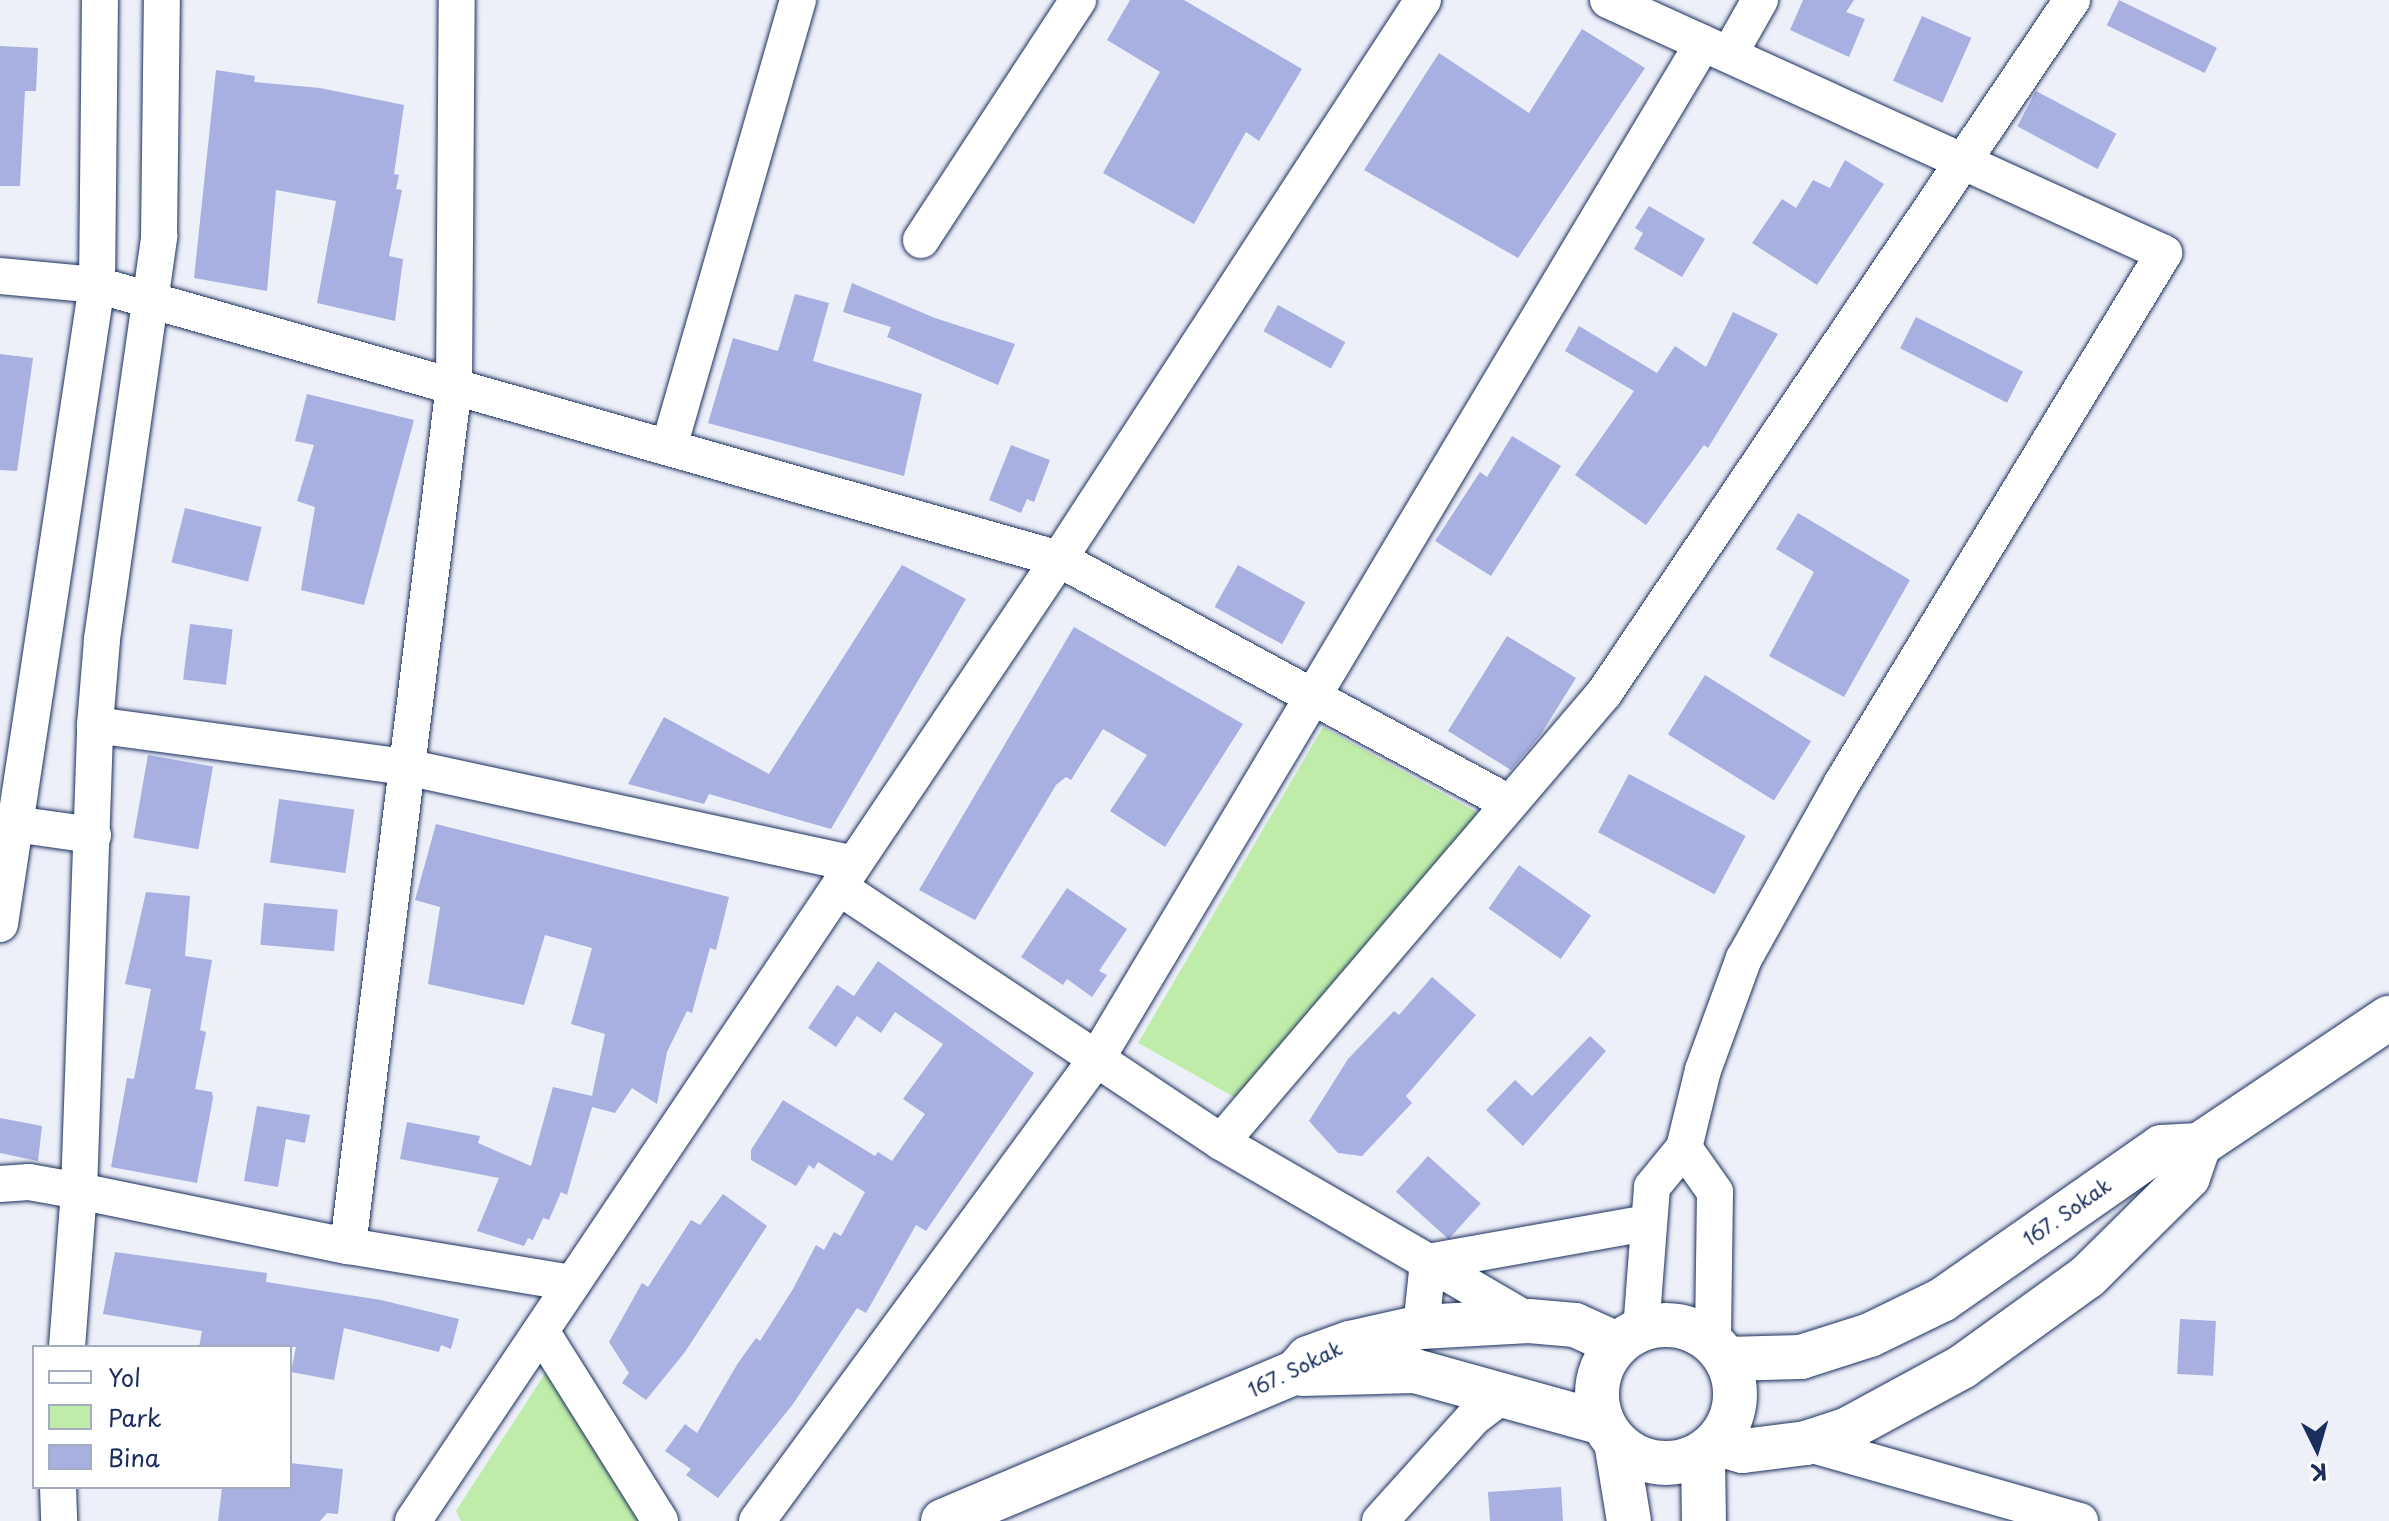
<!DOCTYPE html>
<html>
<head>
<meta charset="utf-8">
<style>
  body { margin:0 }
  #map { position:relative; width:2389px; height:1521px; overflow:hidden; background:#edeff9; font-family:"Playpen Sans",sans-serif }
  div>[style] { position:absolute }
  .green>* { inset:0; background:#bfeca9 }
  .building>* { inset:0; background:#a7b0e0; transform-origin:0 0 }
  .roads { filter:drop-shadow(0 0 2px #1b2f5e) drop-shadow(0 0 2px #1b2f5e) }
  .street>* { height:36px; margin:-18px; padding:0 18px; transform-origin:18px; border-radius:18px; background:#fff }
  .secondary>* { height:44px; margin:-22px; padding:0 22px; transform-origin:22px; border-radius:22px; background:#fff }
  .secondary>.ring { margin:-22px; padding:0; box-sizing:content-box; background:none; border:44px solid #fff; border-radius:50% }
  span { translate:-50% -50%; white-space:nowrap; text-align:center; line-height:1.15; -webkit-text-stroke:6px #fff; paint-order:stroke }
  .street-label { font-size:20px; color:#1b2f5e }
  .legend { position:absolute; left:32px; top:1345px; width:260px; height:144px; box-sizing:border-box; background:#fff; border:2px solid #a4acbf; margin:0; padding:10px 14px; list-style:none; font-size:24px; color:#1b2f5e }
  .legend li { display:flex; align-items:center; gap:16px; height:40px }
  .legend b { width:40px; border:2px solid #a4acbf }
  .north { position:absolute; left:2277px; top:1409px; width:80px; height:80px; -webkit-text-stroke:6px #fff; paint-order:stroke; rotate:175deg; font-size:22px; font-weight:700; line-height:32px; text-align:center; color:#1b2f5e }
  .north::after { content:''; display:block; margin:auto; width:28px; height:36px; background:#1b2f5e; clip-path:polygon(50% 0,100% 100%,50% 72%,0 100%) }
</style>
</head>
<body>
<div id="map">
  <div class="green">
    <div style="clip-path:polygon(1323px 727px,1478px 813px,1236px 1098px,1138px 1043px)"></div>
    <div style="clip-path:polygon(546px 1372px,642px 1521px,461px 1521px,456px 1511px)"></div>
  </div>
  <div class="building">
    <div style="clip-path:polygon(1130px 0,1184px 0,1302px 69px,1259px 141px,1246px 132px,1194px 224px,1103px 173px,1160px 72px,1107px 40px)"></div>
    <div style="clip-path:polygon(1803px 0,1854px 0,1846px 12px,1865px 19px,1849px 57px,1790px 30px)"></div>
    <div style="left:2119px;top:0;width:109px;height:28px;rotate:26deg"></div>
    <div style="left:1922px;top:16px;width:54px;height:71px;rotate:24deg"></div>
    <div style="clip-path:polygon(1582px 29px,1645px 68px,1518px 258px,1364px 170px,1439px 53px,1529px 113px)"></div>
    <div style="clip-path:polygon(0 46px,38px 48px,36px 91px,25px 91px,20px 186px,0 186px)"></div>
    <div style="clip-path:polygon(216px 70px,255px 76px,254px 82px,320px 88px,404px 105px,394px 174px,399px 175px,396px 189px,402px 190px,389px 256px,403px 259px,395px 321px,317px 303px,336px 201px,276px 190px,267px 291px,194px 278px)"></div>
    <div style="left:2036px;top:91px;width:91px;height:40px;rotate:28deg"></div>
    <div style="clip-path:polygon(1845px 160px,1884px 184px,1817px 285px,1752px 243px,1782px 199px,1796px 208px,1813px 180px,1830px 188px)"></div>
    <div style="clip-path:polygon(1649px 206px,1705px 239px,1682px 277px,1634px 249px,1643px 233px,1635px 228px)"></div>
    <div style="clip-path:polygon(852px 283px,935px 318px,1015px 344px,998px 385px,887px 337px,891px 327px,843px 312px)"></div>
    <div style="clip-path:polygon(795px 294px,829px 303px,813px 361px,922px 394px,904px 476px,708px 423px,733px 338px,778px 351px)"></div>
    <div style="left:1278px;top:305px;width:77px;height:30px;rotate:29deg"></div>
    <div style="clip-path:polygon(1733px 312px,1778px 334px,1708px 448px,1704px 445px,1646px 525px,1575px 475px,1634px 391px,1565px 351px,1579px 326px,1657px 373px,1675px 346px,1706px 367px)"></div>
    <div style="left:1916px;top:317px;width:120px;height:35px;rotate:27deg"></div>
    <div style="clip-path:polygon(0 354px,33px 358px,17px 471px,0 470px)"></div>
    <div style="clip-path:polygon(307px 394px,414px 420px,364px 605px,301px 590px,315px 507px,297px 501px,314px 445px,295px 441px)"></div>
    <div style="clip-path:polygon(1512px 436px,1561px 466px,1491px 576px,1435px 541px,1480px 472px,1487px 477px)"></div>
    <div style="clip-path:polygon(1011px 445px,1050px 460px,1034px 502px,1027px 499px,1021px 513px,989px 500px)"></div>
    <div style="left:185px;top:508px;width:79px;height:56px;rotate:14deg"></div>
    <div style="clip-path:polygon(1798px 513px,1910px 580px,1844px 697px,1769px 656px,1814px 572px,1776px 549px)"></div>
    <div style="clip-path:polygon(902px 565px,966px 599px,831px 829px,709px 794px,704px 804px,628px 784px,664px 717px,769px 774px)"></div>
    <div style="left:1238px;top:565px;width:77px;height:48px;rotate:29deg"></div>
    <div style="left:190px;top:624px;width:43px;height:56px;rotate:7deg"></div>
    <div style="clip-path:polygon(1074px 627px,1243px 724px,1165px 847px,1110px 811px,1147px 755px,1103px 729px,1071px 780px,1066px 777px,1056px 785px,975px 920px,919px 890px)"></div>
    <div style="clip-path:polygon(1507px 636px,1576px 678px,1541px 734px,1511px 770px,1448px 731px)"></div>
    <div style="left:1705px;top:675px;width:125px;height:70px;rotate:32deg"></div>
    <div style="left:148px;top:755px;width:66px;height:84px;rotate:10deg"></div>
    <div style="left:1629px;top:774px;width:132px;height:66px;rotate:28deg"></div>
    <div style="left:279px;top:799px;width:76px;height:64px;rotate:8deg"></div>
    <div style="clip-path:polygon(436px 824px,729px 897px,716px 950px,710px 948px,692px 1013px,687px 1011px,667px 1052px,657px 1104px,632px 1088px,615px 1113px,592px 1107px,567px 1195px,561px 1192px,549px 1220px,543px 1218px,533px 1240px,528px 1238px,524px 1246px,477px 1231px,499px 1178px,400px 1159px,407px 1122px,480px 1136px,478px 1143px,531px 1166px,553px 1087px,592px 1096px,605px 1034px,571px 1024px,592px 948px,545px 935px,524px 1005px,428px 984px,440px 907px,415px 900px)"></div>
    <div style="left:1519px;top:865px;width:88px;height:53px;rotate:35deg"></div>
    <div style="clip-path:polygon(1067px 888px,1127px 929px,1099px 971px,1107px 975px,1092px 997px,1067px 979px,1063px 985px,1021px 957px)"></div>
    <div style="clip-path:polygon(146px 892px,190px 896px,185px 956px,212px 960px,200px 1030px,206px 1032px,195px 1089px,212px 1092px,213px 1098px,197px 1183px,111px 1167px,127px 1078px,134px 1079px,151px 989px,125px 984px)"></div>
    <div style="left:264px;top:903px;width:74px;height:42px;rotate:5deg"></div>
    <div style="clip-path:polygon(878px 961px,1034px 1073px,926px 1231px,916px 1225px,866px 1313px,857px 1308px,793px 1404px,718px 1498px,686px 1475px,691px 1469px,665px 1451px,685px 1424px,697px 1433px,738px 1363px,756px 1338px,760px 1341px,793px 1289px,816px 1245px,824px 1250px,834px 1232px,841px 1236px,865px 1192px,818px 1162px,814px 1169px,809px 1165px,796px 1186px,751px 1160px,751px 1150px,783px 1100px,875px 1156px,878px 1152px,892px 1161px,925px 1114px,903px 1099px,943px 1044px,895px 1012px,881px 1033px,857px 1016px,836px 1047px,808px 1028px,837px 985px,854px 996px)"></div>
    <div style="clip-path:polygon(1432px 977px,1476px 1015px,1406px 1096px,1412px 1103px,1362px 1156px,1338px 1153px,1309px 1121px,1348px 1059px,1394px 1011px,1399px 1015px)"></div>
    <div style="clip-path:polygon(1590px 1036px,1606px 1051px,1523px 1146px,1486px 1110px,1515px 1080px,1532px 1096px)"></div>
    <div style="clip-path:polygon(257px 1106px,310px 1115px,305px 1143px,286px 1139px,278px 1187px,244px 1181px)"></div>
    <div style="clip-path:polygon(0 1118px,42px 1126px,38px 1161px,0 1153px)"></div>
    <div style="left:1428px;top:1156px;width:71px;height:48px;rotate:42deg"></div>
    <div style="clip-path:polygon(723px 1194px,767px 1226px,685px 1352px,646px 1400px,622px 1383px,629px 1373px,609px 1342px,642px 1283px,648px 1287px,691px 1220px,700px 1225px)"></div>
    <div style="clip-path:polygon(115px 1252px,267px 1273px,266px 1282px,381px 1300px,459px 1319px,451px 1349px,441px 1345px,439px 1352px,344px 1328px,334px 1380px,291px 1372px,296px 1347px,199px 1347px,202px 1331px,103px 1314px)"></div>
    <div style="left:2180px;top:1319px;width:36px;height:55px;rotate:3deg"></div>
    <div style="clip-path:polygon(290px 1463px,343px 1469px,338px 1514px,327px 1513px,320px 1521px,218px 1521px,222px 1487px,290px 1487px)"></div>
    <div style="clip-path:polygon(1561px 1487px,1563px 1521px,1490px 1521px,1488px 1492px)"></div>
  </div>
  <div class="roads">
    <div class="street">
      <div style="left:1608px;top:0;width:611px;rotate:24.47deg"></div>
      <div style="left:2164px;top:253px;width:620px;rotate:121.28deg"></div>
      <div style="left:1842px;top:783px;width:201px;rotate:119.2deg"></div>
      <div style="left:1744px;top:958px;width:119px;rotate:110.1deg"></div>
      <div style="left:1703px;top:1070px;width:80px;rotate:103.7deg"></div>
      <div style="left:1684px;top:1148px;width:50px;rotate:129.4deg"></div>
      <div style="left:1652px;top:1187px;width:142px;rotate:94.4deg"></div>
      <div style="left:1730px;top:53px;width:61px;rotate:-60.5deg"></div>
      <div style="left:921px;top:240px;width:287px;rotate:-56.8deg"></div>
      <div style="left:0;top:276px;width:97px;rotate:5.3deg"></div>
      <div style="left:97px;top:285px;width:1000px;rotate:15.9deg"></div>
      <div style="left:1059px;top:559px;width:512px;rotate:28.47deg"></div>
      <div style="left:669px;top:447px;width:465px;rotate:-73.9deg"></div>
      <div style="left:95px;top:725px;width:314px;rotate:7.7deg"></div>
      <div style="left:406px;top:767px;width:458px;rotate:12.2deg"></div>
      <div style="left:0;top:822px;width:94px;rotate:8deg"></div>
      <div style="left:839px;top:887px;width:459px;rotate:33.7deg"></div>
      <div style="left:1221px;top:1142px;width:239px;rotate:30.1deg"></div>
      <div style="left:1428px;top:1262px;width:65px;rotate:96.1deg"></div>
      <div style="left:0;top:924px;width:646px;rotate:-81.37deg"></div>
      <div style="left:97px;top:285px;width:285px;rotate:-89.4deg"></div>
      <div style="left:1221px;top:1142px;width:592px;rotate:-49.52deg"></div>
      <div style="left:1605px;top:692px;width:835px;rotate:-55.99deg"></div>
      <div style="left:1684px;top:1148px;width:54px;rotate:54.8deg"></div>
      <div style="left:1715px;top:1192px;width:150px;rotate:90.8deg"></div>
      <div style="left:0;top:1184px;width:29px;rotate:-4deg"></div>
      <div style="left:29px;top:1182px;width:51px;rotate:10.2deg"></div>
      <div style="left:79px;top:1191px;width:275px;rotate:11.6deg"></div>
      <div style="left:348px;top:1246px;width:227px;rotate:9.4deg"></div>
      <div style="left:348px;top:1246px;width:868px;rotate:-82.98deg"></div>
      <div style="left:454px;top:385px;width:385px;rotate:-89.6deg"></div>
      <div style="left:1428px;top:1262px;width:223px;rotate:-10.1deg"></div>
      <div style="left:1428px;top:1262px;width:117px;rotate:30.3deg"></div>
      <div style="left:541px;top:1331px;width:224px;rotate:57.9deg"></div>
      <div style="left:67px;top:1347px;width:156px;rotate:-85.6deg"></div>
      <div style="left:79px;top:1191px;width:466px;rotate:-88deg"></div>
      <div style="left:95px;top:725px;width:86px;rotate:-85.3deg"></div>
      <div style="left:102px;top:639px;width:407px;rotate:-81.9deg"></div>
      <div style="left:159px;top:236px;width:236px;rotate:-89.3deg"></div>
      <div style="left:1806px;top:1443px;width:285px;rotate:15.9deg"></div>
      <div style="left:58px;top:1487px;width:34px;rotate:88deg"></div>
      <div style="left:413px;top:1521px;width:1159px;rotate:-56.12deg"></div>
      <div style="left:1059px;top:559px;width:667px;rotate:-56.93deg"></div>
      <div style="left:757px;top:1521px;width:574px;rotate:-53.71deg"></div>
      <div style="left:1097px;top:1058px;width:1182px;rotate:-59.16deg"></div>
      <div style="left:1380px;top:1521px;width:140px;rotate:-47.9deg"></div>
      <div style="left:1474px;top:1417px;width:38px;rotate:-37deg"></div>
    </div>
    <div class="secondary">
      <div class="ring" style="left:1597px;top:1325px;width:94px;height:94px"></div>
      <div style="left:1726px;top:1359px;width:75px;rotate:-1.5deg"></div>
      <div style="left:1801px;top:1357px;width:72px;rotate:-17.7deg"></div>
      <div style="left:1870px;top:1335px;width:80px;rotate:-25.9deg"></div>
      <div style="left:1942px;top:1300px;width:267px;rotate:-34.9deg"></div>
      <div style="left:2161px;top:1147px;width:38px;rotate:-3deg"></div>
      <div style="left:2199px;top:1145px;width:229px;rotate:-33.8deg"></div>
      <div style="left:1302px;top:1374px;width:113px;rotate:-1.5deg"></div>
      <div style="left:1415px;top:1371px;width:195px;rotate:15.5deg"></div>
      <div style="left:1616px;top:1442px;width:80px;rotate:80.7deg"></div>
      <div style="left:1715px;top:1443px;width:29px;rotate:16deg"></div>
      <div style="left:1743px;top:1451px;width:64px;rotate:-7.2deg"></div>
      <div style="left:1806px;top:1443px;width:42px;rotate:-18deg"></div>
      <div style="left:1846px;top:1430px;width:132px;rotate:-28.5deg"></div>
      <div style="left:1962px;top:1367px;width:154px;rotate:-35.8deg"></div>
      <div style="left:2087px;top:1277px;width:142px;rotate:-44.7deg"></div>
      <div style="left:2188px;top:1177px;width:34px;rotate:-71deg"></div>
      <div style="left:1703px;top:1453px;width:68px;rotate:89.2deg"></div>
      <div style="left:943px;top:1521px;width:383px;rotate:-22.9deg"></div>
      <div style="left:1296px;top:1372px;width:18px;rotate:-49deg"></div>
      <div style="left:1308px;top:1358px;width:45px;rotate:-19.7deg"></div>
      <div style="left:1350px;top:1343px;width:73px;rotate:-12.7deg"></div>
      <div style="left:1421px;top:1327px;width:108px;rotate:-3.2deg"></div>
      <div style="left:1529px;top:1321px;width:46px;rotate:5deg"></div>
      <div style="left:1575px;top:1325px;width:46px;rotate:24.3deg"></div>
    </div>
  </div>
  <div class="street-label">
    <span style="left:2067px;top:1212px;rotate:-35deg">167. Sokak</span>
    <span style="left:1295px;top:1369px;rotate:-26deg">167. Sokak</span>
  </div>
  <ul class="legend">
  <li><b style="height:10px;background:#fff"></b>Yol</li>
  <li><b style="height:22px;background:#bfeca9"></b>Park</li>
  <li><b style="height:22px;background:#a7b0e0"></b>Bina</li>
  </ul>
  <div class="north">K</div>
</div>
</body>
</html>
